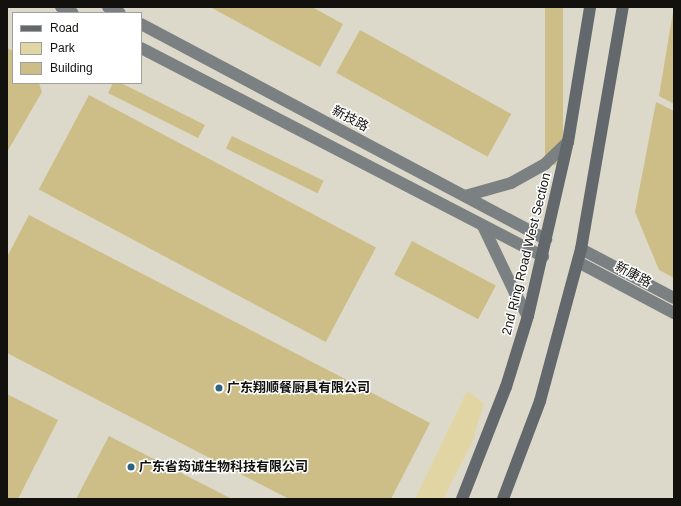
<!DOCTYPE html>
<html>
<head>
<meta charset="utf-8">
<style>
  body { margin:0 }
  #map { position:relative; width:681px; height:506px; overflow:hidden; background:#e6e4dd; font-family:Helvetica,"Noto Sans SC",sans-serif }
  div>[style] { position:absolute }
  .built>* { inset:0; background:#ddd9ca }
  .green>* { inset:0; background:#e2d5a4 }
  .building>* { inset:0; background:#cdbe87; transform-origin:0 0 }
  .secondary>* { height:12px; margin:-6px; padding:0 6px; transform-origin:6px; border-radius:6px; background:#7b8082 }
  .primary>* { height:12px; margin:-6px; padding:0 6px; transform-origin:6px; border-radius:6px; background:#63686c }
  .dots>* { width:11px; height:11px; translate:-50% -50%; box-sizing:border-box; border:2px solid #fff; border-radius:50% }
  span { translate:-50% -50%; white-space:nowrap; text-align:center; line-height:1.15; -webkit-text-stroke:3px #fff; paint-order:stroke }
  .street-label { font-size:13px; color:#12110e }
  .poi-label { font-size:13px; color:#12110e; font-weight:700 }
  .left { translate:0 -50%; text-align:left }
  .frame { position:absolute; inset:0; border:8px solid #12110e; pointer-events:none }
  .legend { position:absolute; left:12px; top:12px; width:130px; height:72px; box-sizing:border-box; background:#fff; border:1px solid #a0a09f; margin:0; padding:5px 7px; list-style:none; font-size:12px; color:#12110e }
  .legend li { display:flex; align-items:center; gap:8px; height:20px }
  .legend b { width:20px; border:1px solid #a0a09f }
</style>
</head>
<body>
<div id="map">
  <div class="built">
    <div style="clip-path:polygon(evenodd,7px 7px,674px 7px,674px 499px,7px 499px,7px 7px,13px 13px,141px 13px,141px 83px,13px 83px,13px 13px)"></div>
  </div>
  <div class="green">
    <div style="clip-path:polygon(467px 391px,484px 403px,472px 443px,443px 499px,415px 499px)"></div>
  </div>
  <div class="building">
    <div style="clip-path:polygon(210px 7px,312px 7px,343px 24px,320px 67px)"></div>
    <div style="left:545px;top:7px;width:18px;height:158px"></div>
    <div style="clip-path:polygon(673px 12px,674px 12px,674px 104px,659px 96px)"></div>
    <div style="left:360px;top:30px;width:173px;height:49px;rotate:29deg"></div>
    <div style="clip-path:polygon(7px 48px,13px 51px,13px 83px,39px 83px,42px 92px,7px 152px)"></div>
    <div style="clip-path:polygon(113px 83px,121px 83px,205px 125px,198px 138px,108px 93px)"></div>
    <div style="left:89px;top:95px;width:325px;height:107px;rotate:28deg"></div>
    <div style="clip-path:polygon(656px 102px,674px 111px,674px 278px,659px 270px,635px 212px)"></div>
    <div style="left:232px;top:136px;width:102px;height:14px;rotate:26deg"></div>
    <div style="clip-path:polygon(29px 215px,430px 423px,391px 499px,289px 499px,7px 353px,7px 257px)"></div>
    <div style="left:412px;top:241px;width:95px;height:38px;rotate:28deg"></div>
    <div style="clip-path:polygon(7px 394px,58px 420px,18px 499px,7px 499px)"></div>
    <div style="clip-path:polygon(109px 436px,232px 499px,76px 499px)"></div>
  </div>
  <div class="secondary">
    <div style="left:61px;top:7px;width:13px;rotate:27deg"></div>
    <div style="left:108px;top:7px;width:13px;rotate:27deg"></div>
    <div style="left:141px;top:24px;width:459px;rotate:28deg"></div>
    <div style="left:141px;top:48px;width:453px;rotate:27.4deg"></div>
    <div style="left:465px;top:196px;width:48px;rotate:-15.8deg"></div>
    <div style="left:511px;top:183px;width:39px;rotate:-29deg"></div>
    <div style="left:545px;top:164px;width:32px;rotate:-44deg"></div>
    <div style="left:483px;top:226px;width:74px;rotate:64.5deg"></div>
    <div style="left:515px;top:293px;width:26px;rotate:61deg"></div>
    <div style="left:581px;top:249px;width:105px;rotate:27.8deg"></div>
    <div style="left:578px;top:262px;width:109px;rotate:28deg"></div>
  </div>
  <div class="primary">
    <div style="left:462px;top:499px;width:120px;rotate:-68.6deg"></div>
    <div style="left:506px;top:387px;width:74px;rotate:-72.8deg"></div>
    <div style="left:528px;top:316px;width:179px;rotate:-77.1deg"></div>
    <div style="left:568px;top:142px;width:137px;rotate:-80.7deg"></div>
    <div style="left:503px;top:499px;width:105px;rotate:-69.3deg"></div>
    <div style="left:540px;top:401px;width:157px;rotate:-74.9deg"></div>
    <div style="left:581px;top:249px;width:246px;rotate:-80.2deg"></div>
  </div>
  <div class="dots">
    <div style="left:219px;top:388px;background:#2e647f"></div>
    <div style="left:131px;top:467px;background:#2e647f"></div>
  </div>
  <div class="street-label">
    <span style="left:350px;top:119px;rotate:28deg">新技路</span>
    <span style="left:527px;top:254px;rotate:-76deg">2nd Ring Road West Section</span>
    <span style="left:633px;top:275px;rotate:28deg">新康路</span>
  </div>
  <div class="poi-label">
    <span class="left" style="left:227px;top:388px">广东翔顺餐厨具有限公司</span>
    <span class="left" style="left:139px;top:467px">广东省筠诚生物科技有限公司</span>
  </div>
  <div class="frame"></div>
  <ul class="legend">
  <li><b style="height:5px;background:#63686c"></b>Road</li>
  <li><b style="height:11px;background:#e2d5a4"></b>Park</li>
  <li><b style="height:11px;background:#cdbe87"></b>Building</li>
  </ul>
</div>
</body>
</html>
